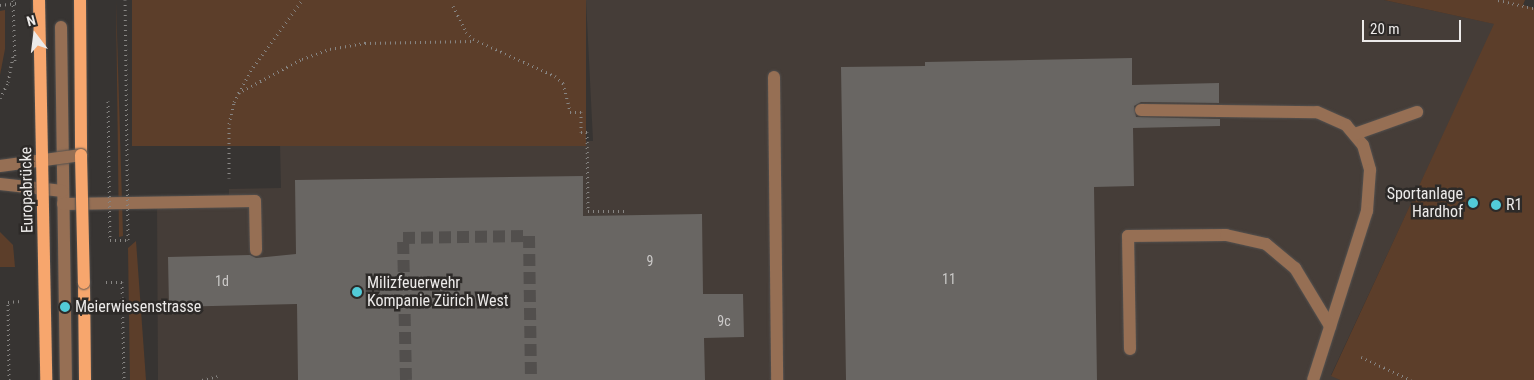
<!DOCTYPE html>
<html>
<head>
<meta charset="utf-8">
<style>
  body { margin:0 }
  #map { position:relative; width:1534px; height:380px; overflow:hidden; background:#373432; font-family:"Roboto Condensed",sans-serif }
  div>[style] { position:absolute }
  .built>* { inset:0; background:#453d38 }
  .green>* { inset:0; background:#5c3e2a; transform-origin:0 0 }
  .building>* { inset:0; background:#696663 }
  .minor-tunnel>* { height:12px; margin-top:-6px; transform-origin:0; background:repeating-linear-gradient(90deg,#524f4d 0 12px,transparent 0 18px) }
  .path>* { height:3px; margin-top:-1.5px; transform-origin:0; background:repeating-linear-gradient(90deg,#878583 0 1px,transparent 0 5px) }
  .roads { filter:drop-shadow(0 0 1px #54514f) drop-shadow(0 0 1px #54514f) }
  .minor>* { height:12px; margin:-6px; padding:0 6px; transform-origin:6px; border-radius:6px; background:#966f54 }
  .major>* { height:12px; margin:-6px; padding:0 6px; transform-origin:6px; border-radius:6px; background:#f7a66d }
  .path-bridge>* { height:3px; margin-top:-1.5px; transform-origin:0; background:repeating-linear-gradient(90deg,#878583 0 1px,transparent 0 5px) }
  .bridges { filter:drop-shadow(0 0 1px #54514f) drop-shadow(0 0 1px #54514f) }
  .minor-bridge>* { height:12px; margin:-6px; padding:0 6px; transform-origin:6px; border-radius:6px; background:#966f54 }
  .major-bridge>* { height:12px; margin:-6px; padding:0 6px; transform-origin:6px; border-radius:6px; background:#f7a66d }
  .dots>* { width:14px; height:14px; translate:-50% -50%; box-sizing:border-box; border:2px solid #2d2a28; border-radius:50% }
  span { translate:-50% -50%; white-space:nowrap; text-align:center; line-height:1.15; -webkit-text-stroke:5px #2d2a28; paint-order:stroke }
  .number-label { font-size:14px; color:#cbc9c8 }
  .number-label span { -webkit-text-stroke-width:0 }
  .street-label { font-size:16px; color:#eceae9 }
  .poi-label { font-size:16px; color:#eceae9 }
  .right { translate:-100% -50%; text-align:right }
  .left { translate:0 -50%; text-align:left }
  .north { position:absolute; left:10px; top:10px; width:50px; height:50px; -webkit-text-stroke:4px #2d2a28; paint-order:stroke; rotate:345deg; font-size:14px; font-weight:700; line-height:20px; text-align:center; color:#eceae9 }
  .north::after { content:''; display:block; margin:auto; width:18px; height:22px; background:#eceae9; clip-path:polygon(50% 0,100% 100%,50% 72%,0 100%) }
  .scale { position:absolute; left:1362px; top:20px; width:99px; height:22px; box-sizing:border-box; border:2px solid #eceae9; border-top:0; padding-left:6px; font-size:15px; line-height:18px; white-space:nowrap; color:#eceae9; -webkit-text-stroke:4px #2d2a28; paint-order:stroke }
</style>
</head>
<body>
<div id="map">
  <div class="built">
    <div style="clip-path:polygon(586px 0,1384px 0,1495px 24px,1331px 375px,1340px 380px,158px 380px,157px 202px,229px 201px,229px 189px,281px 188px,280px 144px,593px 141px)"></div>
  </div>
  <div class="green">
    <div style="clip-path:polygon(116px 0,123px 236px,119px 237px)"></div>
    <div style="left:132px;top:0;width:454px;height:146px"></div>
    <div style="clip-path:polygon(1384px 0,1525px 0,1523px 5px,1534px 8px,1534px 380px,1340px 380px,1331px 376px,1494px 24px)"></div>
    <div style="clip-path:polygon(5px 10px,5px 49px,0 75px,0 11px)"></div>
    <div style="clip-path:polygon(0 232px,13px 245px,15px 267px,0 267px)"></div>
    <div style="clip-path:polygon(136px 241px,146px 380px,130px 380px,128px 248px)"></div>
  </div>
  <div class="building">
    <div style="clip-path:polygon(1132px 58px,1132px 85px,1219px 83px,1219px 103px,1141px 102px,1134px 106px,1136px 117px,1220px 119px,1220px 126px,1133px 128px,1134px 186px,1094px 187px,1097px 380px,846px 380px,841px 67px,925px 66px,925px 62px)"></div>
    <div style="clip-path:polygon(583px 176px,583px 216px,702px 214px,703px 294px,743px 294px,744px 337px,704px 338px,705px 380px,298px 380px,297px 304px,169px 307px,168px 257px,250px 255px,256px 258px,296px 254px,295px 180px)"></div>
  </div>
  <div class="minor-tunnel">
    <div style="left:406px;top:380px;width:142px;rotate:-91.2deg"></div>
    <div style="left:403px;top:238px;width:126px;rotate:-0.9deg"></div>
    <div style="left:529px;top:236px;width:144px;rotate:89.2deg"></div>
  </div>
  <div class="path">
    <div style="left:125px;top:0;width:1px;rotate:90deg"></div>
    <div style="left:1498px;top:0;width:37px;rotate:13deg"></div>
    <div style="left:0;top:5px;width:17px;rotate:-7deg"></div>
    <div style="left:453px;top:6px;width:29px;rotate:63deg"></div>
    <div style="left:466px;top:32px;width:10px;rotate:45deg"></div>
    <div style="left:473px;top:39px;width:90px;rotate:24.3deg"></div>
    <div style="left:555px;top:76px;width:11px;rotate:41deg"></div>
    <div style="left:563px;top:83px;width:30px;rotate:76deg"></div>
    <div style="left:570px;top:112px;width:11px"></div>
    <div style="left:581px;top:112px;width:20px;rotate:90deg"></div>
    <div style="left:581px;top:132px;width:6px"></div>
    <div style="left:587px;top:132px;width:79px;rotate:89.3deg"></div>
    <div style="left:588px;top:211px;width:39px"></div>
    <div style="left:238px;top:93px;width:72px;rotate:-28deg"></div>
    <div style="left:302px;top:59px;width:30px;rotate:-20deg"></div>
    <div style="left:330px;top:49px;width:36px;rotate:-10deg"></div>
    <div style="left:365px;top:43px;width:109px;rotate:-1.1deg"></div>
    <div style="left:0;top:98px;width:18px;rotate:-63deg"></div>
    <div style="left:8px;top:82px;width:26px;rotate:-79deg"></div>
    <div style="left:229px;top:178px;width:54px;rotate:-90deg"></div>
    <div style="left:229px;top:124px;width:23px;rotate:-77deg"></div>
    <div style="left:234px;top:102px;width:40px;rotate:-62deg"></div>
    <div style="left:253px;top:67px;width:83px;rotate:-53.8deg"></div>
    <div style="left:106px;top:282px;width:16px"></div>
    <div style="left:122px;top:282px;width:98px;rotate:88.8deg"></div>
    <div style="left:1361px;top:357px;width:55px;rotate:24.7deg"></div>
    <div style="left:9px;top:380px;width:78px;rotate:-90.7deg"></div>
    <div style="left:8px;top:302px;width:13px;rotate:-4deg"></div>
    <div style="left:202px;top:380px;width:16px;rotate:-14deg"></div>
  </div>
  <div class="roads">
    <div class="minor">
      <div style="left:61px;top:27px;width:353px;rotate:89.2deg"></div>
      <div style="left:774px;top:77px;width:303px;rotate:89.4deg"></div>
      <div style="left:1141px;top:110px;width:176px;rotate:0.7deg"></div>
      <div style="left:1317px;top:112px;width:32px;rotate:24deg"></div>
      <div style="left:1346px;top:125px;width:26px;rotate:50deg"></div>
      <div style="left:1363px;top:145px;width:26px;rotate:74deg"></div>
      <div style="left:1370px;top:170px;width:41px;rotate:94.2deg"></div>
      <div style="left:1367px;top:211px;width:177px;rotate:107.7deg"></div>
      <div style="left:1355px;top:134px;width:66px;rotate:-19.5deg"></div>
      <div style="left:0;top:184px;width:63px;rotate:6.3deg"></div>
      <div style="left:63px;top:204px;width:192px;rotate:-0.9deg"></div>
      <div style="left:255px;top:201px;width:49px;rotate:88.8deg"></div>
      <div style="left:1130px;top:349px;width:113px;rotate:-91deg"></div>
      <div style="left:1128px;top:236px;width:98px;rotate:-0.6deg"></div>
      <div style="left:1226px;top:235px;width:41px;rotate:12.7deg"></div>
      <div style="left:1266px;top:244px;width:38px;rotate:40deg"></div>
      <div style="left:1295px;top:268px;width:68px;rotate:58.9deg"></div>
    </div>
    <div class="major">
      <div style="left:80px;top:0;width:155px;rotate:89.6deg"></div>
      <div style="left:84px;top:283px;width:97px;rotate:89.4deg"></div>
    </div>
  </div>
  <div class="path-bridge">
    <div style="left:13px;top:0;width:62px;rotate:88.2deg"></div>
    <div style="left:108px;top:101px;width:139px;rotate:89.2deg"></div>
    <div style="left:110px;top:240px;width:18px"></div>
    <div style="left:128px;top:240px;width:239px;rotate:-90.7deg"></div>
  </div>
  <div class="bridges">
    <div class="minor-bridge">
      <div style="left:0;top:166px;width:82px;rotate:-7.7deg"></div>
    </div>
    <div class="major-bridge">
      <div style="left:39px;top:0;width:380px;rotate:88.9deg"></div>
      <div style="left:81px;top:155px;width:128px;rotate:88.7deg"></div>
    </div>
  </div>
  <div class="dots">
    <div style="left:1473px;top:203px;background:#52cbd8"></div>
    <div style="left:1496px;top:205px;background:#52cbd8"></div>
    <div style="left:357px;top:292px;background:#52cbd8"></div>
    <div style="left:65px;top:307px;background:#52cbd8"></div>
  </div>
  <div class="number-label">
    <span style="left:650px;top:261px">9</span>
    <span style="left:949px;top:279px">11</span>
    <span style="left:222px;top:281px">1d</span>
    <span style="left:724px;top:321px">9c</span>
  </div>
  <div class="street-label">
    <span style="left:27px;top:190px;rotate:-91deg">Europabrücke</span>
  </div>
  <div class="poi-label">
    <span class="right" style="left:1463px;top:203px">Sportanlage<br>Hardhof</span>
    <span class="left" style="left:1506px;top:205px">R1</span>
    <span class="left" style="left:367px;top:292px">Milizfeuerwehr<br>Kompanie Zürich West</span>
    <span class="left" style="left:75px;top:307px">Meierwiesenstrasse</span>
  </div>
  <div class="north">N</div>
  <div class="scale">20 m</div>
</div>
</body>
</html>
